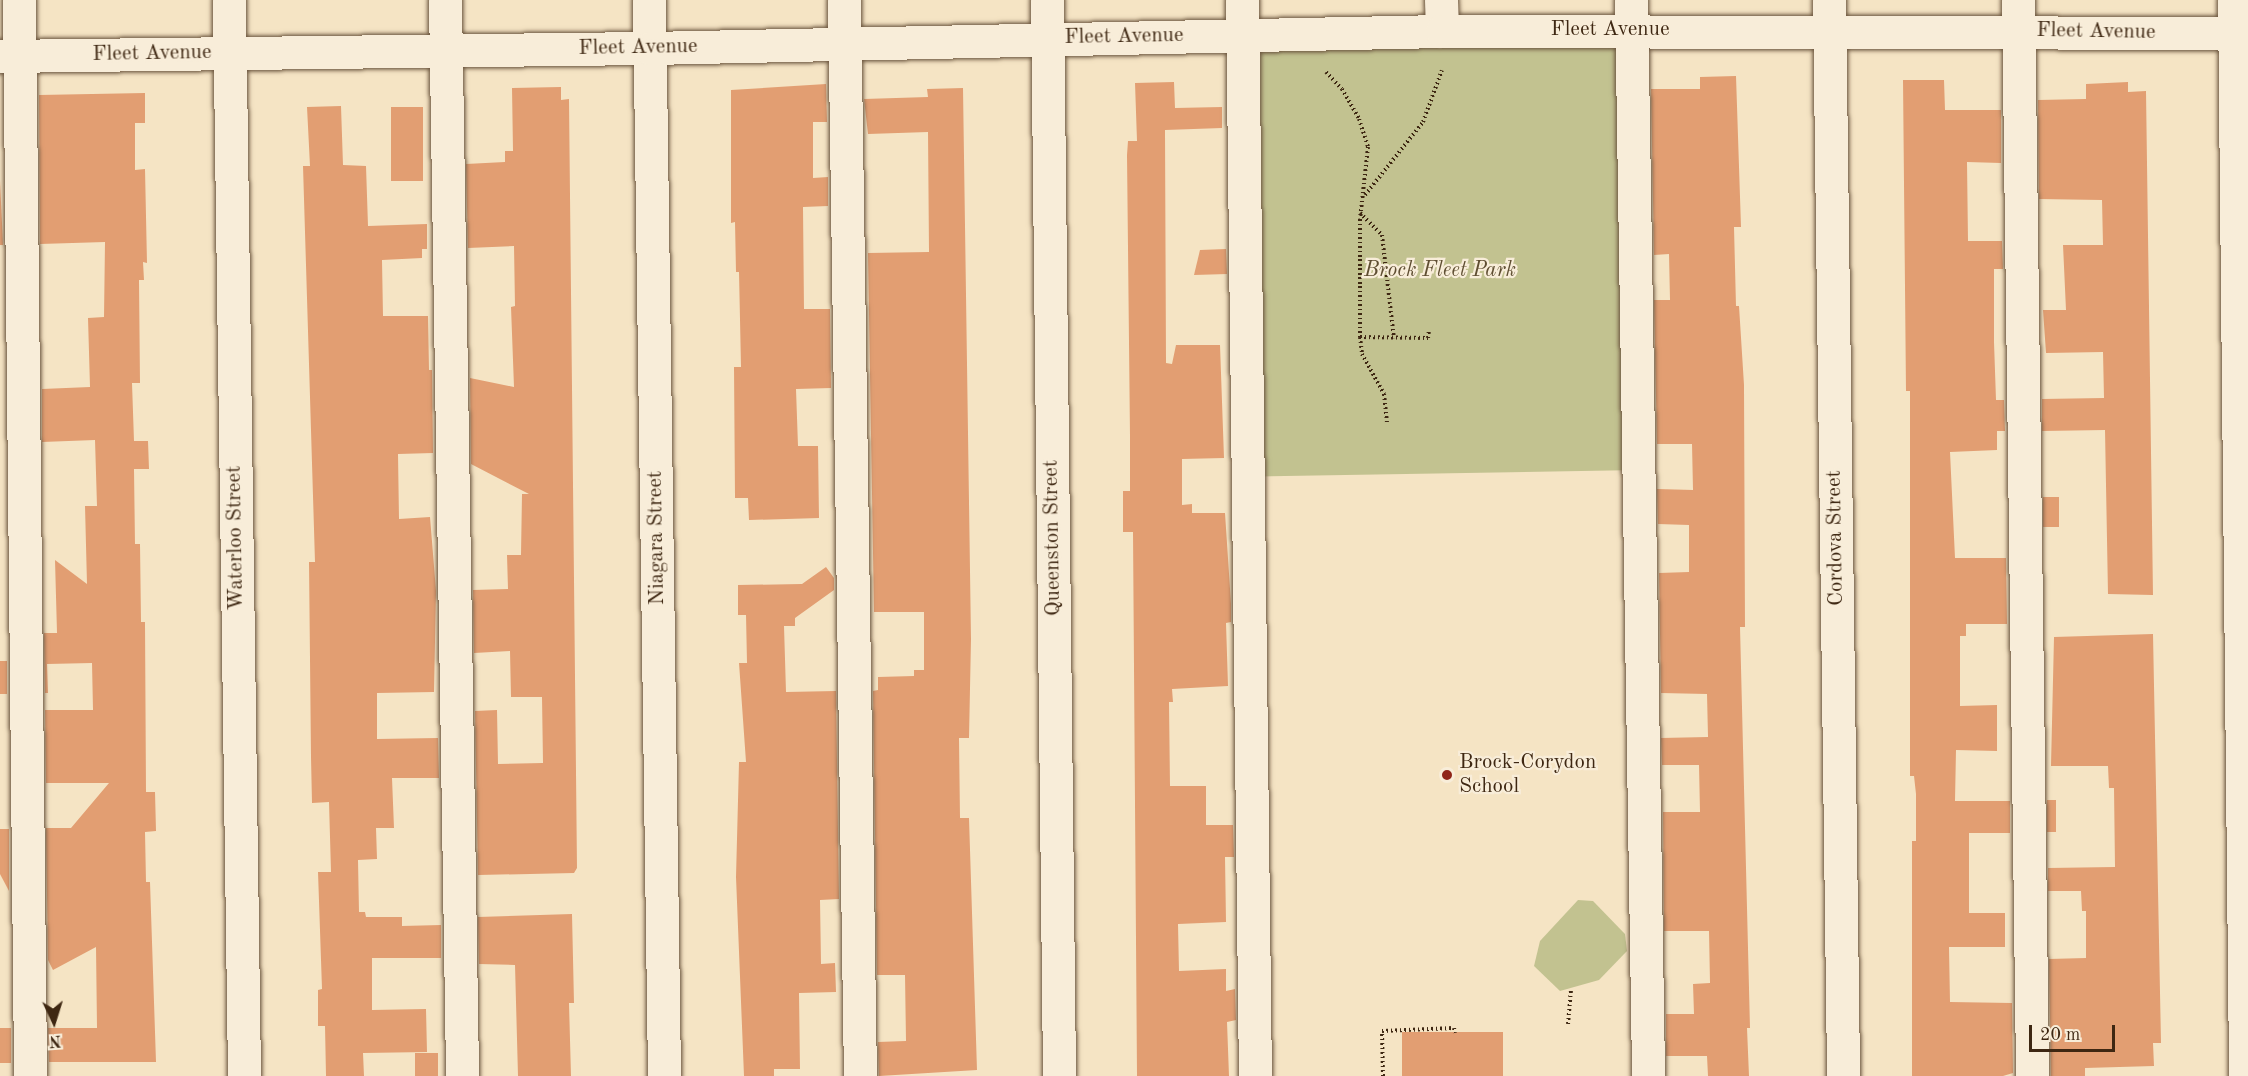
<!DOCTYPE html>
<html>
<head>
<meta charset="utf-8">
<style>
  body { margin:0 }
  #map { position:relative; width:2248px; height:1076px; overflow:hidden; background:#f5e4c4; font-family:"Old Standard TT",serif }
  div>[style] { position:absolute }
  .green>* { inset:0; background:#c2c290; transform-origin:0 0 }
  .building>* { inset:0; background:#e29e72; transform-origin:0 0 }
  .path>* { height:4px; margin-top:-2px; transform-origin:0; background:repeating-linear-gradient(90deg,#3e2712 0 1.5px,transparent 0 4.5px) }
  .roads { filter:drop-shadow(0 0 2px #6c563e) drop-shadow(0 0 2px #6c563e) }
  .minor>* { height:33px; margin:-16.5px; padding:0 16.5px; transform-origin:16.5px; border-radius:16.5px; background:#f8edd9 }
  .dots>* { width:16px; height:16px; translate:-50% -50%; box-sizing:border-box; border:3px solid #f8edd9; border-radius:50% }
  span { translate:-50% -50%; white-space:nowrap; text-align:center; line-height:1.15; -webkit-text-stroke:4.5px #f8edd9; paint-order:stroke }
  .street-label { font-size:21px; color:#3e2712 }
  .park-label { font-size:21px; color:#5f4e32; font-style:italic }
  .poi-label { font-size:21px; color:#3e2712 }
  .left { translate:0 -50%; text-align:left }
  .north { position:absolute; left:24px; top:992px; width:60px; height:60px; -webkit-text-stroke:4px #f8edd9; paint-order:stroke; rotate:176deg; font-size:16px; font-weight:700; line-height:24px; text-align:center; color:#3e2712 }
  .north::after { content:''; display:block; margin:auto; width:21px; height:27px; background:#3e2712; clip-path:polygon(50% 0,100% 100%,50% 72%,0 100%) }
  .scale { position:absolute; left:2029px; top:1025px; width:86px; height:27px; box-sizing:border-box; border:3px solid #3e2712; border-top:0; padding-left:8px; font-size:18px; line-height:21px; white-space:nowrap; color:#3e2712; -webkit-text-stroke:4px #f8edd9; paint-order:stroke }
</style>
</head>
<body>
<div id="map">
  <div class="green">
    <div style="left:1631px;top:30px;width:440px;height:389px;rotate:89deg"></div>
    <div style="clip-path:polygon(1578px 900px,1593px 901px,1625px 934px,1627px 951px,1599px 980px,1560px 991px,1534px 966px,1540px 941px)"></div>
  </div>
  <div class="building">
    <div style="clip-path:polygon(1736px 76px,1741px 227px,1734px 227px,1736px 306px,1739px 306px,1744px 385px,1745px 627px,1740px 627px,1750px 1028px,1747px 1028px,1749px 1076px,1708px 1076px,1707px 1056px,1666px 1056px,1666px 1014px,1694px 1014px,1693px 984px,1710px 983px,1709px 931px,1664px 931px,1663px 812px,1700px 812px,1699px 765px,1662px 765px,1661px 738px,1708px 737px,1707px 694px,1661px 693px,1659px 573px,1689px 572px,1689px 525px,1658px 524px,1657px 489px,1693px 490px,1692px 444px,1657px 444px,1654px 300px,1670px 300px,1669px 254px,1654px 255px,1651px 89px,1700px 89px,1700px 77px)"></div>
    <div style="clip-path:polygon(1903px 80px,1944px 80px,1945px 110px,2001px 110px,2001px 163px,1967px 162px,1968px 241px,2002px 241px,2003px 269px,1994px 269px,1994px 342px,1996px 400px,2004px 400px,2005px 431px,1997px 431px,1997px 450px,1950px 452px,1955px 558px,2006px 558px,2007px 624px,1966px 624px,1966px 636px,1960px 636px,1960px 706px,1997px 705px,1997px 751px,1956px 750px,1955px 801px,2010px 801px,2010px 833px,1969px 833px,1969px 913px,2005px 913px,2005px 947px,1949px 947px,1950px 1002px,2012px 1003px,2013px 1073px,2003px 1076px,1912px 1076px,1912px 841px,1916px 841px,1916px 794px,1914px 776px,1910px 776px,1910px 391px,1906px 391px)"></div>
    <div style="clip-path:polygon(1174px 82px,1175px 108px,1222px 107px,1222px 128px,1165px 130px,1166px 363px,1172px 364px,1176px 345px,1220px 345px,1224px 458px,1182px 459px,1182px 505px,1192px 504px,1192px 513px,1225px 513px,1231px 604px,1231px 622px,1226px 623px,1228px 686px,1172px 689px,1173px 702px,1169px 702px,1170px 786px,1206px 786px,1206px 825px,1233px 825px,1234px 857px,1225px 857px,1226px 922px,1178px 924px,1179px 971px,1226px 969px,1226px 991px,1235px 989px,1236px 1020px,1227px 1022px,1229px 1076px,1137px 1076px,1133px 532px,1123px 532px,1123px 491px,1130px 491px,1130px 436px,1127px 155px,1128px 141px,1137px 141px,1135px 83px)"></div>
    <div style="clip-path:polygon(2128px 82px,2128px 92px,2146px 91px,2153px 595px,2108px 594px,2105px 430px,2042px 431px,2042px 399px,2104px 398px,2103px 352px,2046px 353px,2043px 310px,2066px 310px,2063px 245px,2103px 245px,2102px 200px,2039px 199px,2038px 100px,2086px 99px,2086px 84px)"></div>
    <div style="clip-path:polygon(826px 84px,827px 122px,813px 122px,813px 178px,828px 177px,828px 206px,803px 207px,804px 309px,830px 309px,831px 388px,796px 389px,798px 446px,818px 446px,819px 518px,749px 520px,748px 498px,735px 498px,734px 367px,741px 367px,739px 272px,736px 272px,735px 222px,731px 223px,731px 90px)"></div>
    <div style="clip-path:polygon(561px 87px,561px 100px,569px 99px,577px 868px,574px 873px,478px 875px,475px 711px,497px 710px,498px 764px,543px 763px,542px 697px,511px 697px,510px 651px,474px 653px,473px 590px,508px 589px,507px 555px,521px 555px,522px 494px,529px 494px,471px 464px,470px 378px,514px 387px,511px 307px,515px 306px,514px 246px,468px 248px,466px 164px,505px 162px,505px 151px,513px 151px,512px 88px)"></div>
    <div style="clip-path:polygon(963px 88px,971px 639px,969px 738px,959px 738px,960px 818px,969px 818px,977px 1070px,879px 1076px,878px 1042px,906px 1041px,905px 975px,877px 975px,873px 691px,878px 690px,878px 677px,914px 676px,914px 670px,924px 670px,924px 612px,874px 612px,868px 253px,929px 252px,928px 132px,868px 134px,864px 99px,928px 97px,927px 89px)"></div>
    <div style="clip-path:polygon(145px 93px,145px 123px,135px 123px,135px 170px,145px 169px,147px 263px,143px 262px,144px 280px,139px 280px,140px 383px,132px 383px,134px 441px,148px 441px,149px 469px,134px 469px,135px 544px,140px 544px,141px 622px,145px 622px,146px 792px,155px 792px,156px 831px,145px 832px,146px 882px,150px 882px,156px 1062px,49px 1062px,48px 1028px,97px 1028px,96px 947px,53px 970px,48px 960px,46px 828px,71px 828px,109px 783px,46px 783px,45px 710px,93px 710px,92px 663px,47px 664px,48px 693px,45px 693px,44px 633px,57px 633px,55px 560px,87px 584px,85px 506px,97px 506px,95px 440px,42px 442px,42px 389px,90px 387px,88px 318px,104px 317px,105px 242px,40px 244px,39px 95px)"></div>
    <div style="clip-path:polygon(341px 106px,343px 165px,366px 166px,368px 226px,427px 224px,427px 249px,422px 249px,422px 258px,382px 260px,383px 316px,428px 316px,429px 370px,432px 370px,433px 453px,398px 454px,399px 519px,430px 517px,436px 591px,434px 692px,377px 693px,377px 739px,438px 738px,439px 778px,392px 778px,394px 828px,376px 828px,377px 859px,358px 860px,359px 912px,365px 912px,366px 917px,402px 917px,402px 926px,441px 925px,441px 958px,372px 958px,372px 1010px,426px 1009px,427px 1052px,363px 1053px,364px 1076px,326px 1076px,325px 1026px,318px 1026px,318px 990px,322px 989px,318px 872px,331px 872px,329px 802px,312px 803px,311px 757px,309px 562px,315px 562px,303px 166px,310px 166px,307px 107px)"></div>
    <div style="left:391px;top:107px;width:32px;height:74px"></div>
    <div style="clip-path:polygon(0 181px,3px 245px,0 245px)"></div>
    <div style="clip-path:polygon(1226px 249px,1227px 274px,1194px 275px,1200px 250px)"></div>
    <div style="left:2043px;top:497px;width:16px;height:30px"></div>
    <div style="clip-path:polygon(826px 567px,834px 578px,834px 590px,795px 618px,795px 626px,784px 626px,786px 692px,836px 691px,839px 899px,820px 900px,821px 964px,835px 963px,836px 992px,799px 993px,800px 1069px,774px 1069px,774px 1076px,744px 1076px,736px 877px,739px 762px,746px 762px,739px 663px,747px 663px,746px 615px,738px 615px,738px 585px,802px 584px)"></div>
    <div style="clip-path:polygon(2153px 634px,2161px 1043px,2153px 1043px,2154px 1066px,2085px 1068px,2085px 1076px,2051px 1076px,2049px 959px,2086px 958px,2086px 911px,2082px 911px,2081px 891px,2048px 891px,2048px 868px,2115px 867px,2114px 788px,2109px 788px,2108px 766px,2051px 766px,2054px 637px)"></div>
    <div style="left:0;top:661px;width:7px;height:33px"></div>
    <div style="left:2047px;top:800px;width:9px;height:32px"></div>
    <div style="clip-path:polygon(0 829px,9px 829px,9px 891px,0 874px)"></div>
    <div style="clip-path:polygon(572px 914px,574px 1003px,569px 1003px,571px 1076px,518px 1076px,515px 965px,479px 964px,478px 917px)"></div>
    <div style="left:11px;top:1028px;width:35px;height:11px;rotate:90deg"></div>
    <div style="left:1503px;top:1032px;width:44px;height:101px;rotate:90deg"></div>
    <div style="left:438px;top:1053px;width:23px;height:23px;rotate:90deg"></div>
  </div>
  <div class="path">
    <div style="left:1326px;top:72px;width:23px;rotate:47deg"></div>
    <div style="left:1342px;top:89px;width:34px;rotate:60deg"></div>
    <div style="left:1359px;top:119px;width:29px;rotate:72deg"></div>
    <div style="left:1368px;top:147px;width:72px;rotate:96.3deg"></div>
    <div style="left:1360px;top:219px;width:118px;rotate:90deg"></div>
    <div style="left:1360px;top:337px;width:68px;rotate:0.8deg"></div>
    <div style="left:1428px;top:338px;width:8px;rotate:-83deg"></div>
    <div style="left:1365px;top:195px;width:93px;rotate:-51.5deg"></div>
    <div style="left:1423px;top:122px;width:55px;rotate:-69.9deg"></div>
    <div style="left:1360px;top:213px;width:31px;rotate:45deg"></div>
    <div style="left:1382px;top:235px;width:104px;rotate:83.4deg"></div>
    <div style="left:1360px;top:337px;width:17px;rotate:83deg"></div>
    <div style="left:1362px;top:354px;width:46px;rotate:61.2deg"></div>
    <div style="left:1384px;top:394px;width:31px;rotate:84deg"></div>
    <div style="left:1568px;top:1024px;width:36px;rotate:-85deg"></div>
    <div style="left:1383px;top:1076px;width:45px;rotate:-91.3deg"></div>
    <div style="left:1382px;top:1031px;width:72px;rotate:-2.4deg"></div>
    <div style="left:1454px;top:1028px;width:5px;rotate:79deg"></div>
  </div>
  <div class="roads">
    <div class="minor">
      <div style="left:19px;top:0;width:1076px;rotate:89.41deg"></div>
      <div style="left:229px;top:0;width:1076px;rotate:89.2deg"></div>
      <div style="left:445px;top:0;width:1076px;rotate:89.09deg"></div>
      <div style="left:649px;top:0;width:1076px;rotate:89.2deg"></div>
      <div style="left:844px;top:0;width:1076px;rotate:89.15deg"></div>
      <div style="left:1047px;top:0;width:1076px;rotate:89.36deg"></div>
      <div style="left:1242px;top:0;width:1076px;rotate:89.31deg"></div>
      <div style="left:1441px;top:0;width:31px;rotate:88deg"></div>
      <div style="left:1631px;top:0;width:1076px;rotate:89.09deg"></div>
      <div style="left:1829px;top:0;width:1076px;rotate:89.25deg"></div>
      <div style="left:2018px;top:0;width:1076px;rotate:89.25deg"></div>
      <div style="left:2234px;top:0;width:1076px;rotate:89.41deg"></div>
      <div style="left:0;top:56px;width:650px;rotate:-0.71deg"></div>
      <div style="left:650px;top:48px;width:792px;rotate:-1.23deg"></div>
      <div style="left:1442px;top:31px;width:806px;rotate:0.14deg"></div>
    </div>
  </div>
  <div class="dots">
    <div style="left:1447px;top:775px;background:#8f2418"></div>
  </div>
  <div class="street-label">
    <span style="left:1610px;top:30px">Fleet Avenue</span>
    <span style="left:2096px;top:32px;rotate:1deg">Fleet Avenue</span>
    <span style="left:1124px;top:37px;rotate:-1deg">Fleet Avenue</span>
    <span style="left:638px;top:48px;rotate:-1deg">Fleet Avenue</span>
    <span style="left:152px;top:54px;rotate:-1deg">Fleet Avenue</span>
    <span style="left:236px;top:538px;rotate:-91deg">Waterloo Street</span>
    <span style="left:657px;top:538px;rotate:-91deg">Niagara Street</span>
    <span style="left:1053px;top:538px;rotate:-91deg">Queenston Street</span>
    <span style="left:1836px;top:538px;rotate:-91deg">Cordova Street</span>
  </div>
  <div class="park-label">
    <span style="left:1440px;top:271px">Brock Fleet Park</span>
  </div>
  <div class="poi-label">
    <span class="left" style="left:1459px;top:775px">Brock-Corydon<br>School</span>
  </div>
  <div class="north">N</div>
  <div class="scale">20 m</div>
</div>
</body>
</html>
